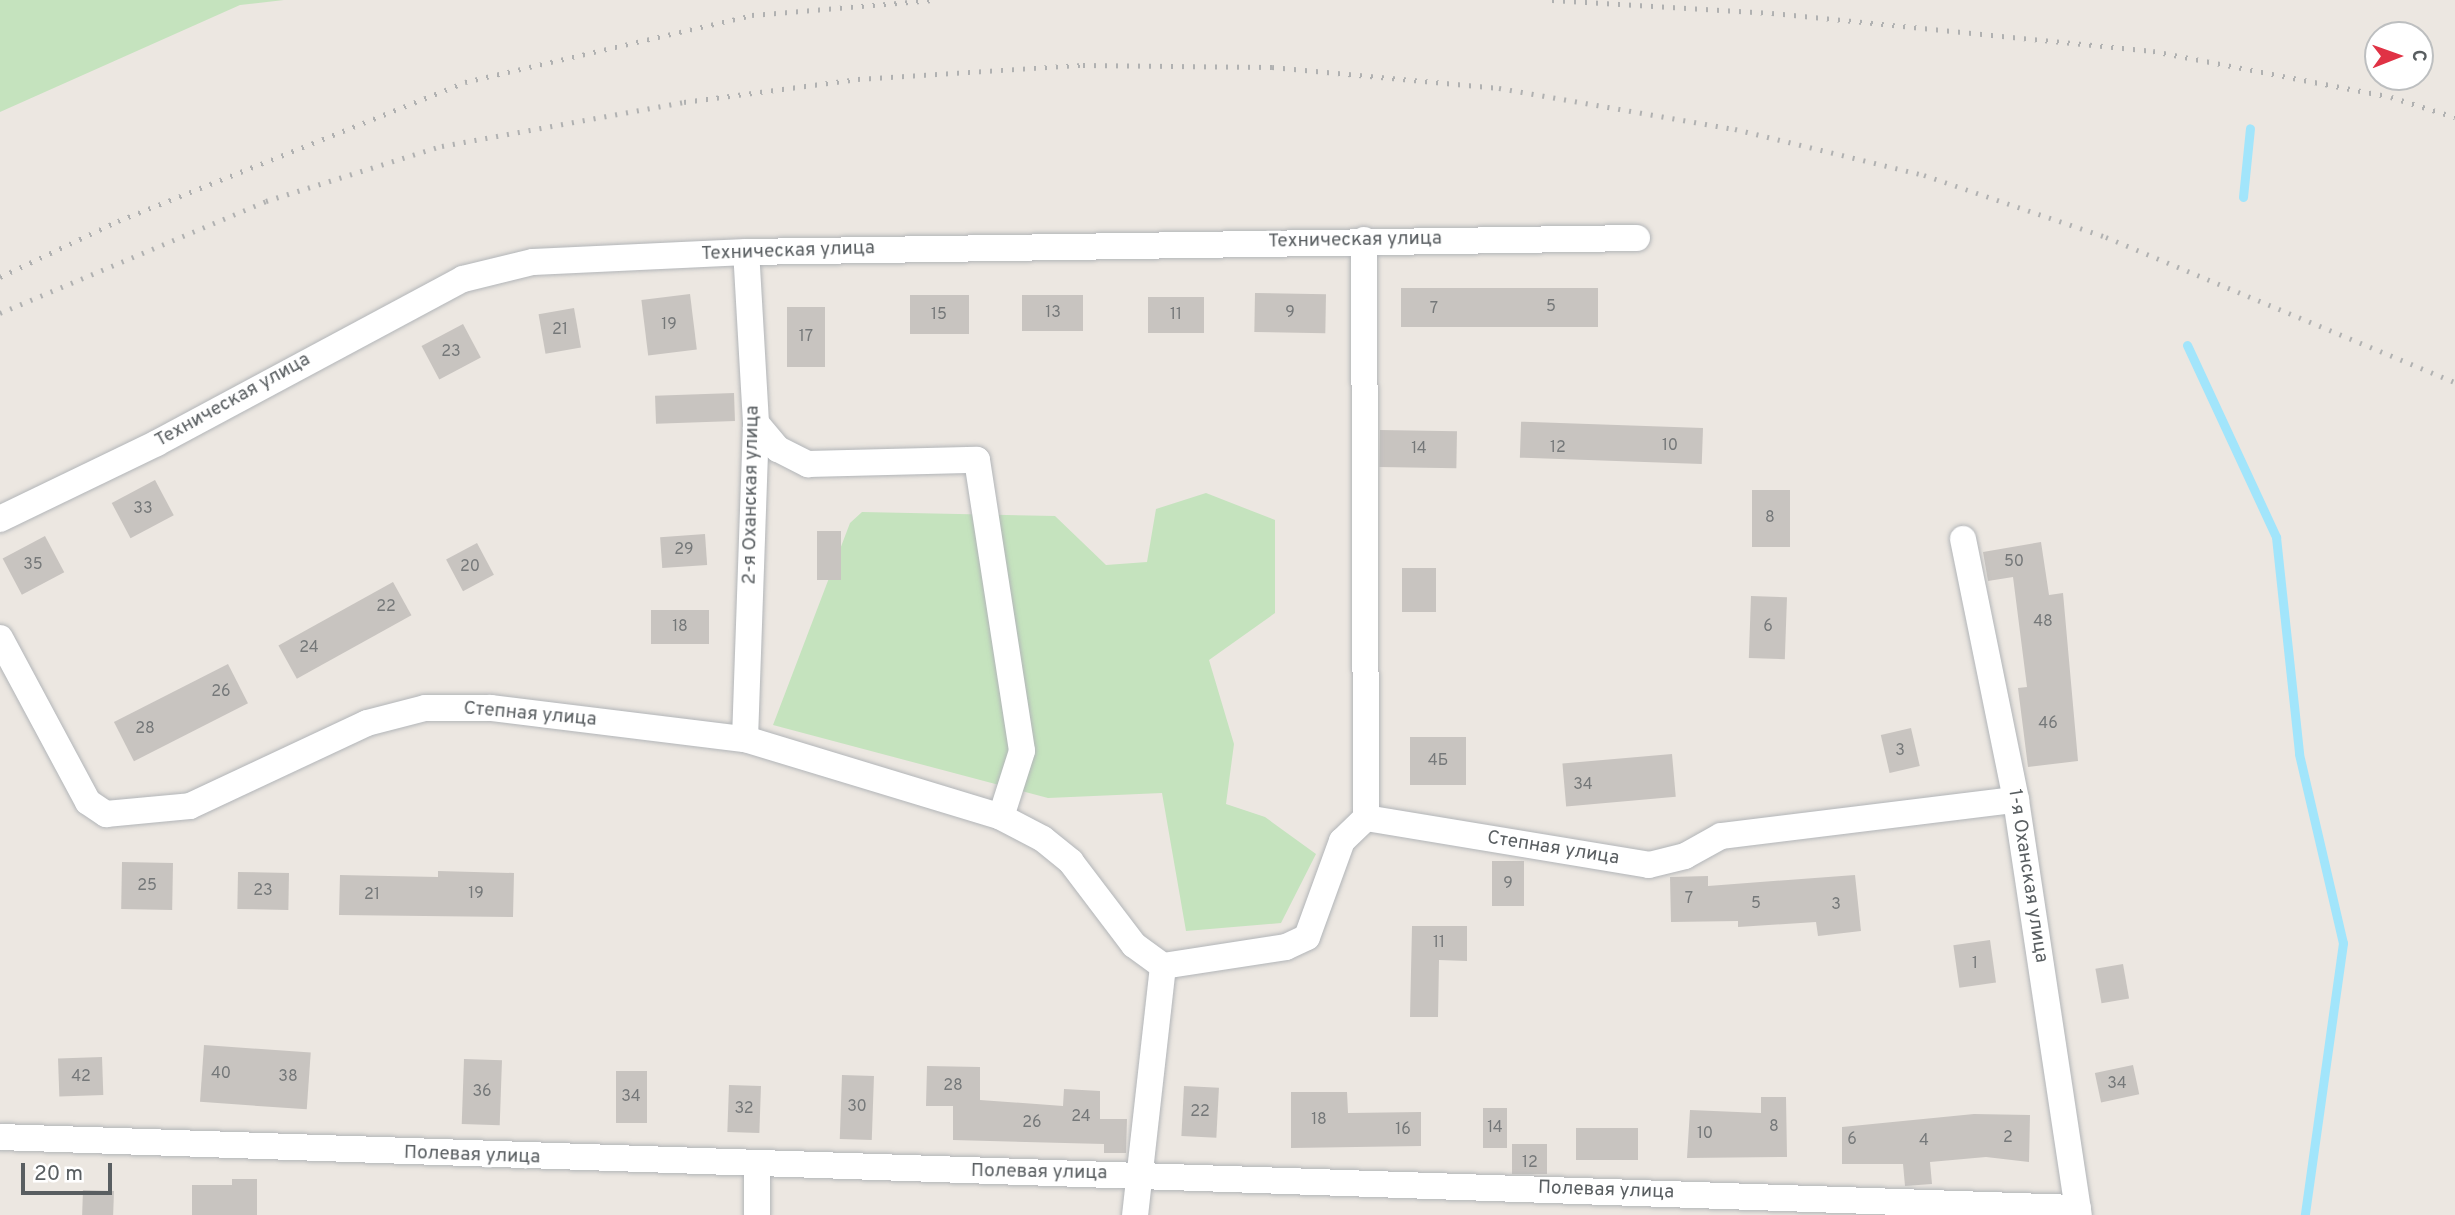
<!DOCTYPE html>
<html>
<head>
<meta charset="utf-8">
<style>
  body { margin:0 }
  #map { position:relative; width:2455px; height:1215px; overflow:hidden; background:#ece7e1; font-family:Overpass,sans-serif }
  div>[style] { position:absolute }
  .green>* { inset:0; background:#c5e3be }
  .stream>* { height:9px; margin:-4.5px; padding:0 4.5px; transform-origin:4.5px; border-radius:4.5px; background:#a2e5fb }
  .building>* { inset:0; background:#c8c4c0; transform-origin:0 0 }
  .roads { filter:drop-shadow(0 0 2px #b2b5b8) drop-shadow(0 0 2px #b2b5b8) }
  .minor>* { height:26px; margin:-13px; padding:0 13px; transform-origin:13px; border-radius:13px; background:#fff }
  .rail>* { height:5px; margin-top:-2.5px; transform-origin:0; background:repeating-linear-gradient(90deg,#b0b1b1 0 2px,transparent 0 11px) }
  span { translate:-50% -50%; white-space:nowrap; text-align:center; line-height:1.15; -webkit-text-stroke:5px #fff; paint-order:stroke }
  .number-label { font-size:16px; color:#757879 }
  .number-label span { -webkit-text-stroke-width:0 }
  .street-label { font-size:19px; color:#595e61 }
  .north { position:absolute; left:2364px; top:21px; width:70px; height:70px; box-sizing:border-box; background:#fff; border:2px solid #bdbfc0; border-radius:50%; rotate:89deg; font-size:19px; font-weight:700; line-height:28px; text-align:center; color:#595e61 }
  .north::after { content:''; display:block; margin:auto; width:24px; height:32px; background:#e03245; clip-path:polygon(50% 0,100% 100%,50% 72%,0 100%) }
  .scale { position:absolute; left:21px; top:1163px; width:91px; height:32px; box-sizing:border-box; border:4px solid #595e61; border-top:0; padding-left:9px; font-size:21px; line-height:24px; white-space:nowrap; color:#595e61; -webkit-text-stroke:5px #fff; paint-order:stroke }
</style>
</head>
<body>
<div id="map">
  <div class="green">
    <div style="clip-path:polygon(0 0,284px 0,240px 5px,0 112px)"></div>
    <div style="clip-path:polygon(1206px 493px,1275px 520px,1275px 613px,1209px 660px,1234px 744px,1226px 804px,1265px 817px,1316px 854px,1281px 923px,1186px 931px,1162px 793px,1048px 798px,773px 725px,850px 523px,862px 512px,1055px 516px,1106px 565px,1147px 562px,1156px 509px)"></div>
  </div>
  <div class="stream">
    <div style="left:2243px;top:197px;width:69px;rotate:-84.2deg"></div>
    <div style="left:2187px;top:345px;width:212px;rotate:65.1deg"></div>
    <div style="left:2276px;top:537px;width:218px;rotate:83.9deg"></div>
    <div style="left:2299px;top:754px;width:194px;rotate:76.9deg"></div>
    <div style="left:2343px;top:943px;width:275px;rotate:98deg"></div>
  </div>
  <div class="building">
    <div style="left:1598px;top:288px;width:39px;height:197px;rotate:90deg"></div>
    <div style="left:1255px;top:293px;width:71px;height:39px;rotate:1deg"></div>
    <div style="left:690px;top:294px;width:56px;height:49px;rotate:83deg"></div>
    <div style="left:910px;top:295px;width:59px;height:39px"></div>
    <div style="left:1022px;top:295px;width:61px;height:36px"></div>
    <div style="left:1148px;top:297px;width:56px;height:36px"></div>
    <div style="left:787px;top:307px;width:38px;height:60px"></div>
    <div style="left:574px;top:308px;width:40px;height:36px;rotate:80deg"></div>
    <div style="left:463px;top:324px;width:38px;height:47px;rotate:62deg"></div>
    <div style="left:734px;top:393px;width:28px;height:79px;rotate:88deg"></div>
    <div style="left:1703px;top:428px;width:36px;height:182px;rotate:92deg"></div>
    <div style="left:1380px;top:430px;width:77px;height:37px;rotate:1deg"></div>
    <div style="left:155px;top:480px;width:40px;height:49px;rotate:62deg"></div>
    <div style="left:1752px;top:490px;width:38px;height:57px"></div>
    <div style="left:817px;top:531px;width:24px;height:49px"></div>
    <div style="left:705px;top:534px;width:31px;height:45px;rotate:86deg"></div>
    <div style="left:45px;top:536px;width:41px;height:48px;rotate:62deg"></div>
    <div style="clip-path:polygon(2041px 542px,2049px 595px,2063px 593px,2078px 761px,2028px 767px,2018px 688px,2027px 687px,2013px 577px,1988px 581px,1983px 552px)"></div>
    <div style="left:477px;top:543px;width:36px;height:35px;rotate:62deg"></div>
    <div style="left:1402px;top:568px;width:34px;height:44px"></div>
    <div style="left:393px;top:582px;width:38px;height:131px;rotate:61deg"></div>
    <div style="left:1751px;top:596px;width:36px;height:62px;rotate:2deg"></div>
    <div style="left:709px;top:610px;width:34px;height:58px;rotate:90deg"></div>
    <div style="left:228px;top:664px;width:44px;height:128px;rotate:63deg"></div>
    <div style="left:1911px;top:728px;width:39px;height:31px;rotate:77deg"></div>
    <div style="left:1410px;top:737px;width:56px;height:48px"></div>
    <div style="left:1672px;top:754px;width:43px;height:110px;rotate:85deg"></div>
    <div style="left:1492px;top:861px;width:32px;height:45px"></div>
    <div style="left:122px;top:862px;width:51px;height:47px;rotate:1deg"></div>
    <div style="clip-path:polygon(438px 871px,514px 873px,513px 917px,339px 915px,340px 875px,438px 877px)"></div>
    <div style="left:238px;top:872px;width:51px;height:37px;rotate:1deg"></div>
    <div style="clip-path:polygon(1855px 875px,1861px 931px,1818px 936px,1816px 922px,1738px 927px,1738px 921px,1671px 922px,1670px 877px,1708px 876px,1708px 886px)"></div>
    <div style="clip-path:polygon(1412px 926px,1467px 926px,1467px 961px,1439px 960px,1438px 1017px,1410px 1017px)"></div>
    <div style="left:1990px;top:940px;width:43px;height:37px;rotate:82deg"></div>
    <div style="left:2123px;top:964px;width:35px;height:28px;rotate:80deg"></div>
    <div style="left:204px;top:1045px;width:107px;height:57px;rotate:4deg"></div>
    <div style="left:102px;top:1057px;width:38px;height:44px;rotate:88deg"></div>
    <div style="left:464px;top:1059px;width:38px;height:65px;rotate:2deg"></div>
    <div style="left:2133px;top:1065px;width:30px;height:39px;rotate:78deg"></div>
    <div style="clip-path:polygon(927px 1066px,980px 1067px,980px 1100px,1063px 1106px,1064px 1089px,1100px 1091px,1100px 1119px,1127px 1119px,1126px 1153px,1104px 1153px,1104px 1144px,953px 1140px,953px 1106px,926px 1106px)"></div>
    <div style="left:616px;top:1071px;width:31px;height:52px"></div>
    <div style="left:842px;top:1075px;width:32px;height:64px;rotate:2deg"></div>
    <div style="left:729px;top:1085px;width:32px;height:47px;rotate:2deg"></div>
    <div style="left:1184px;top:1086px;width:35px;height:50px;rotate:3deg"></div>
    <div style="clip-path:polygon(1291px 1092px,1347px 1092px,1348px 1113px,1421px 1112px,1421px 1146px,1291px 1148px)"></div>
    <div style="clip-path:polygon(1761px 1097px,1786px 1097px,1787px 1157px,1687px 1158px,1690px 1110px,1761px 1113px)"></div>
    <div style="left:1483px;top:1108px;width:24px;height:40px"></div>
    <div style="clip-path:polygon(1974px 1114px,2030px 1115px,2029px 1162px,1986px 1157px,1930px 1162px,1932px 1184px,1905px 1186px,1903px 1164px,1842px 1164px,1842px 1127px)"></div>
    <div style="left:1576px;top:1128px;width:62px;height:32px"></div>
    <div style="left:1547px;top:1144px;width:30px;height:35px;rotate:90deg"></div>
    <div style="clip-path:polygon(232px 1179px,257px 1179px,257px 1215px,192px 1215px,192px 1185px,232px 1185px)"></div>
    <div style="left:83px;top:1190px;width:31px;height:25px;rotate:2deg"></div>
  </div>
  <div class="roads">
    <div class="minor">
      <div style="left:1364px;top:240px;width:578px;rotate:89.8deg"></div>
      <div style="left:756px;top:423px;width:34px;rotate:50deg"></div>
      <div style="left:778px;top:449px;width:34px;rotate:27deg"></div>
      <div style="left:808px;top:464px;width:169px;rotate:-1.4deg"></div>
      <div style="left:977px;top:460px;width:294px;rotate:81.2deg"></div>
      <div style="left:1022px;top:751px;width:69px;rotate:107.7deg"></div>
      <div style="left:0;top:519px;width:174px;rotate:-25.8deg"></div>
      <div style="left:157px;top:443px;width:347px;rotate:-28.2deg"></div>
      <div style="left:463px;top:279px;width:72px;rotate:-13.7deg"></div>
      <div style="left:533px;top:262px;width:213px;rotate:-2.7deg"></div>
      <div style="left:746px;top:252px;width:891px;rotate:-0.9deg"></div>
      <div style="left:1963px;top:539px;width:266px;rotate:78.5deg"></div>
      <div style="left:2016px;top:800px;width:420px;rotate:81.4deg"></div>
      <div style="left:0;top:638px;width:186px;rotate:61.8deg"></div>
      <div style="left:88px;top:802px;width:22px;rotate:34deg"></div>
      <div style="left:106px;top:814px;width:84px;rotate:-5.4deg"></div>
      <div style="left:190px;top:806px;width:195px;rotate:-25.1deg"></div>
      <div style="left:367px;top:723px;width:60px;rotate:-14.5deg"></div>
      <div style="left:425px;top:708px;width:66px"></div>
      <div style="left:491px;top:708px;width:256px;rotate:7deg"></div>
      <div style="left:745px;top:739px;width:268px;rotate:16.9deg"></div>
      <div style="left:1001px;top:817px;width:47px;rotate:27.6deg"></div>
      <div style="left:1043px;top:839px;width:36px;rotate:39deg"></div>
      <div style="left:1071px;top:862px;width:104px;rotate:52.8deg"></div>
      <div style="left:1134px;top:945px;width:36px;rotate:36deg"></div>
      <div style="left:1163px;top:966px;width:251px;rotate:96.4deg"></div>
      <div style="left:745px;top:739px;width:316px;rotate:-88deg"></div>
      <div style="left:756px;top:423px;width:171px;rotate:-93.3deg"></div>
      <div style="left:1163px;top:966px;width:124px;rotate:-8.8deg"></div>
      <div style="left:1286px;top:947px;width:23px;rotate:-25deg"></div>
      <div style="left:1307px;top:937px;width:102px;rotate:-70deg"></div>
      <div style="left:1342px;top:841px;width:33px;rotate:-44deg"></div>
      <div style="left:1366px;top:818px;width:287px;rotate:9.4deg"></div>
      <div style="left:1649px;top:865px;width:37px;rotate:-14deg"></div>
      <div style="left:1685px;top:856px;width:41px;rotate:-29.1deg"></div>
      <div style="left:1721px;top:836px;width:297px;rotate:-7deg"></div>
      <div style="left:0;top:1137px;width:2079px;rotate:1.96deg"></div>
      <div style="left:757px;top:1167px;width:48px;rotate:90deg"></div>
    </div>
  </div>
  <div class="rail">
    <div style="left:1552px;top:0;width:220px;rotate:3.4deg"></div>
    <div style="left:1772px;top:13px;width:383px;rotate:5.7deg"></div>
    <div style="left:2153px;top:51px;width:242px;rotate:10.9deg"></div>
    <div style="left:2391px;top:97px;width:67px;rotate:17.4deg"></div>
    <div style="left:0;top:277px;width:131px;rotate:-25.4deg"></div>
    <div style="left:118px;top:221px;width:374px;rotate:-21.8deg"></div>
    <div style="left:465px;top:82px;width:295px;rotate:-13.1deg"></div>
    <div style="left:752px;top:15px;width:185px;rotate:-4.7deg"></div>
    <div style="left:0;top:313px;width:289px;rotate:-22.8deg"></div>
    <div style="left:266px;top:201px;width:184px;rotate:-17.4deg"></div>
    <div style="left:442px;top:146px;width:246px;rotate:-10.3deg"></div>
    <div style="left:684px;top:102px;width:176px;rotate:-7.5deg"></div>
    <div style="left:858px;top:79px;width:225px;rotate:-3.6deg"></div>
    <div style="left:1083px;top:65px;width:189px;rotate:0.6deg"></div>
    <div style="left:1272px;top:67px;width:228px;rotate:5.3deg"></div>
    <div style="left:1499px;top:88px;width:240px;rotate:9.9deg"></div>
    <div style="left:1735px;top:129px;width:195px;rotate:13.7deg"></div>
    <div style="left:1924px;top:175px;width:192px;rotate:18.8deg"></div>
    <div style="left:2106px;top:237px;width:378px;rotate:22.6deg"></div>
  </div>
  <div class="number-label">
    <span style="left:1551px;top:307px">5</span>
    <span style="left:1434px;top:309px">7</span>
    <span style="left:1053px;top:313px">13</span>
    <span style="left:1290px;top:313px">9</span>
    <span style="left:939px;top:315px">15</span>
    <span style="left:1176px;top:315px">11</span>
    <span style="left:669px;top:325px">19</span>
    <span style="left:560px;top:330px">21</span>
    <span style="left:806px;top:337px">17</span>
    <span style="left:451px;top:352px">23</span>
    <span style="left:1670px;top:446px">10</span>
    <span style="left:1558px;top:448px">12</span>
    <span style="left:1419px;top:449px">14</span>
    <span style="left:143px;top:509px">33</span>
    <span style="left:1770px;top:518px">8</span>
    <span style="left:684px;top:550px">29</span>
    <span style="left:2014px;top:562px">50</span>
    <span style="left:33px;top:565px">35</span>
    <span style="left:470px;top:567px">20</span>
    <span style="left:386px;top:607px">22</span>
    <span style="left:2043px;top:622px">48</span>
    <span style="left:680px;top:627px">18</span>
    <span style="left:1768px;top:627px">6</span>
    <span style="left:309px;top:648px">24</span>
    <span style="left:221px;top:692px">26</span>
    <span style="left:2048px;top:724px">46</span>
    <span style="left:145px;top:729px">28</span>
    <span style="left:1900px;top:751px">3</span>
    <span style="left:1438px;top:761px">4Б</span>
    <span style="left:1583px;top:785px">34</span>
    <span style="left:1508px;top:884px">9</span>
    <span style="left:147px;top:886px">25</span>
    <span style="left:263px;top:891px">23</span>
    <span style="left:476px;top:894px">19</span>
    <span style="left:372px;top:895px">21</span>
    <span style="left:1689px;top:899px">7</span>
    <span style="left:1756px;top:904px">5</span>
    <span style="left:1836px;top:905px">3</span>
    <span style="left:1439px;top:943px">11</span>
    <span style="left:1975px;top:964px">1</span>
    <span style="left:221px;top:1074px">40</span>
    <span style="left:81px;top:1077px">42</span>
    <span style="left:288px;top:1077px">38</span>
    <span style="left:2117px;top:1084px">34</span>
    <span style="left:953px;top:1086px">28</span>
    <span style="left:482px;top:1092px">36</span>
    <span style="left:631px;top:1097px">34</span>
    <span style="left:857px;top:1107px">30</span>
    <span style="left:744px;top:1109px">32</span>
    <span style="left:1200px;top:1112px">22</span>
    <span style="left:1081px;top:1117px">24</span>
    <span style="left:1319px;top:1120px">18</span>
    <span style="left:1032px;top:1123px">26</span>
    <span style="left:1774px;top:1127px">8</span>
    <span style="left:1495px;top:1128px">14</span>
    <span style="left:1403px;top:1130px">16</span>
    <span style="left:1705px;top:1134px">10</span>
    <span style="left:2008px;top:1138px">2</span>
    <span style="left:1852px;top:1140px">6</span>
    <span style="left:1924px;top:1141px">4</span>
    <span style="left:1530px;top:1163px">12</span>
  </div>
  <div class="street-label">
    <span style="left:1355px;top:241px;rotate:-1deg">Техническая улица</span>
    <span style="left:788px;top:252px;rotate:-2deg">Техническая улица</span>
    <span style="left:233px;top:401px;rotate:-29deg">Техническая улица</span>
    <span style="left:752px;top:495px;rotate:-89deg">2-я Оханская улица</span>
    <span style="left:530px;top:715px;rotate:5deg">Степная улица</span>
    <span style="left:1553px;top:849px;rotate:9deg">Степная улица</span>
    <span style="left:2027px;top:876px;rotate:81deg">1-я Оханская улица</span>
    <span style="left:472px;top:1156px;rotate:2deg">Полевая улица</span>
    <span style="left:1039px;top:1173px;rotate:1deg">Полевая улица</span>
    <span style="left:1606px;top:1191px;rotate:2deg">Полевая улица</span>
  </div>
  <div class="north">С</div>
  <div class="scale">20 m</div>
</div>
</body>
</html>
